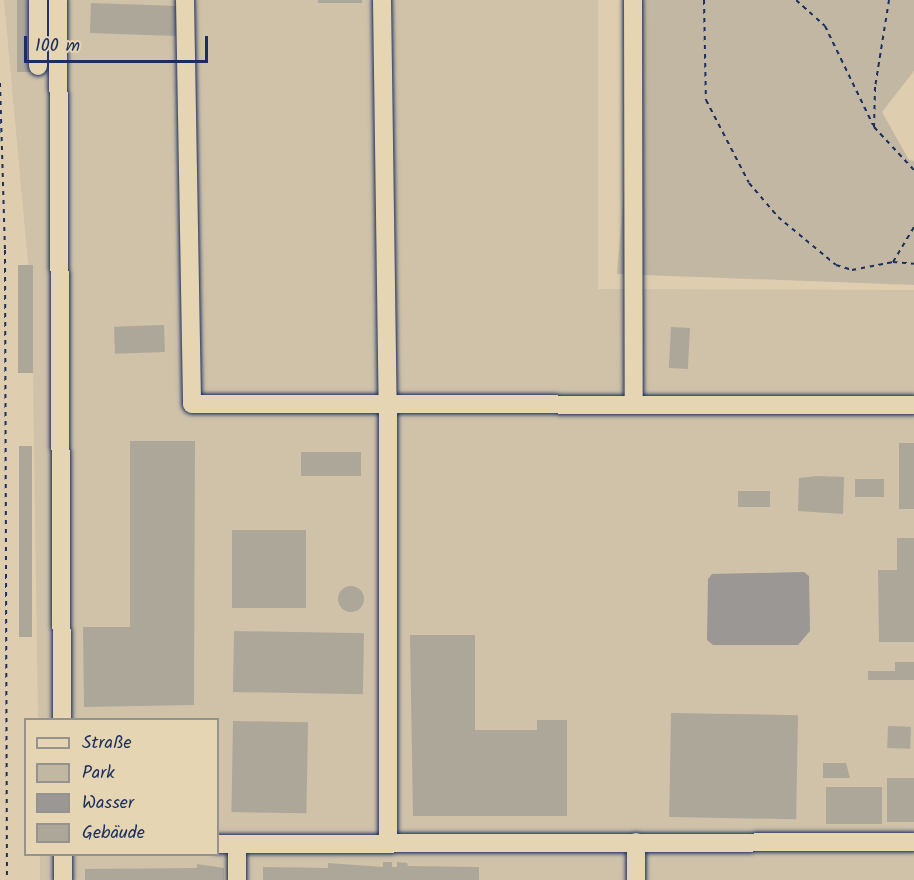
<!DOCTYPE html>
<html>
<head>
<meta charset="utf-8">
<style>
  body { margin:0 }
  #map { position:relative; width:914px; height:880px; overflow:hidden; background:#deceaf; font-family:Kalam,sans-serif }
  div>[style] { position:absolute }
  .built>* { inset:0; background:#cfc2a9 }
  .green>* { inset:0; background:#c2b7a3 }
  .water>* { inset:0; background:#9b9794 }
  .building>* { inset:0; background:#ada79a; transform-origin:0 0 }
  .round { border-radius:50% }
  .path>* { height:2px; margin-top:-1px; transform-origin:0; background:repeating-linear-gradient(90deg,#1b2f5e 0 4.5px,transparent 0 9px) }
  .roads { filter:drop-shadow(0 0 2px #1b2f5e) drop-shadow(0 0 2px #1b2f5e) }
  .minor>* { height:18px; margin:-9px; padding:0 9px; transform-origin:9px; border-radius:9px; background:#e6d5b2 }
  span { translate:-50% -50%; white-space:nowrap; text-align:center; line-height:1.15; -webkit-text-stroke:6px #e6d5b2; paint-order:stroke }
  .legend { position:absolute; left:24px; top:718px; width:195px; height:138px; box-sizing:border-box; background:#e6d5b2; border:2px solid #959390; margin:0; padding:8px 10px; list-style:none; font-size:18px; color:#1b2f5e }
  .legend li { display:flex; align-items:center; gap:12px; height:30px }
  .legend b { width:30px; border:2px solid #959390 }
  .scale { position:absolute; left:24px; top:36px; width:184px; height:27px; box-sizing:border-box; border:3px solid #1b2f5e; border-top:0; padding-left:8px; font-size:18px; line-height:21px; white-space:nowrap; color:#1b2f5e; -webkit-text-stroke:4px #e6d5b2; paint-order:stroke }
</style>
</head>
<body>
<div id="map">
  <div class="built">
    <div style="clip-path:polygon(4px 0,598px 0,598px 289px,914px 290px,914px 880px,40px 880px,40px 855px,218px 854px,218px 720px,38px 719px,32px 307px)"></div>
  </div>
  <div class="green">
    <div style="clip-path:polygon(640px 0,914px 0,914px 71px,882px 112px,909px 160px,914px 161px,914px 285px,617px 274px)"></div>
  </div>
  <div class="water">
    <div style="clip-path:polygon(804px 572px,809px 576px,810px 631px,798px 645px,713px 645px,707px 640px,708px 579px,712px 574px)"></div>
  </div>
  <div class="building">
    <div style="left:17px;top:0;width:15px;height:72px"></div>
    <div style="left:318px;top:0;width:44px;height:3px"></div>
    <div style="left:91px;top:3px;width:86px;height:30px;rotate:2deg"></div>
    <div style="left:18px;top:265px;width:15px;height:108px"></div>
    <div style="left:164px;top:325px;width:27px;height:50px;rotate:88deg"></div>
    <div style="left:671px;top:327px;width:19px;height:41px;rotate:3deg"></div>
    <div style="clip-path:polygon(130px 441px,195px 441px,194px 705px,84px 707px,83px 627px,130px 627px)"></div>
    <div style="left:899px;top:443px;width:15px;height:66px"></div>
    <div style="left:19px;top:446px;width:13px;height:191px"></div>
    <div style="left:301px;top:452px;width:60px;height:24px"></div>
    <div style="clip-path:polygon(817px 476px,844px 477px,843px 514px,798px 511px,799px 478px)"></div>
    <div style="left:855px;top:479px;width:29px;height:18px"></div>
    <div style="left:738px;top:491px;width:32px;height:16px"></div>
    <div style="left:232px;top:530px;width:74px;height:78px"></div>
    <div style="clip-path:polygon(897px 538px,914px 538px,914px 642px,879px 642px,878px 570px,897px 570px)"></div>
    <div class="round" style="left:338px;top:586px;width:26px;height:26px"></div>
    <div style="left:234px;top:631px;width:130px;height:61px;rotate:1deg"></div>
    <div style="clip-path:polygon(410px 635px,475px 635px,475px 730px,537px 730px,537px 720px,567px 720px,567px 816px,413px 816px)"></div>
    <div style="clip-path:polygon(895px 662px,914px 662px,914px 680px,868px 680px,868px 671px,895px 671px)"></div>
    <div style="left:671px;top:713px;width:127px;height:104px;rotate:1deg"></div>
    <div style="left:233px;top:721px;width:75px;height:91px;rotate:1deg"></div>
    <div style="left:888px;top:726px;width:23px;height:22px;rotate:2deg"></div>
    <div style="clip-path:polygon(823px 763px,846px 763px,850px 778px,823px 778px)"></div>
    <div style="left:887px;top:778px;width:27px;height:44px"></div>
    <div style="left:826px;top:787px;width:56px;height:37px"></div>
    <div style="clip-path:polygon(383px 862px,392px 862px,392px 867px,397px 867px,397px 862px,407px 863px,408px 866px,479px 867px,479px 880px,263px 880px,263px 867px,328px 868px,328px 863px,383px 867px)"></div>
    <div style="clip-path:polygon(197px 864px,224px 868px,224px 880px,85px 880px,85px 869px,197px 868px)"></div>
  </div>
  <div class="path">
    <div style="left:704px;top:0;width:100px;rotate:88.9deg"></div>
    <div style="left:706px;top:100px;width:93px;rotate:62.6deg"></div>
    <div style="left:749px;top:183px;width:45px;rotate:49.5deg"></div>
    <div style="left:778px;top:217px;width:75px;rotate:39.6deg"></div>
    <div style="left:836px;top:265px;width:17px;rotate:17deg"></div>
    <div style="left:852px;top:270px;width:42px;rotate:-11deg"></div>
    <div style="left:893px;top:262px;width:21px;rotate:5deg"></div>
    <div style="left:796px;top:0;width:39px;rotate:42deg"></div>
    <div style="left:825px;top:26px;width:110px;rotate:64.1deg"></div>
    <div style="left:889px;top:0;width:88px;rotate:99.1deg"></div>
    <div style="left:875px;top:87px;width:40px;rotate:91.4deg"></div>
    <div style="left:874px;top:127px;width:59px;rotate:47.1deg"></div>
    <div style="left:0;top:83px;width:167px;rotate:88.3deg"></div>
    <div style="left:5px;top:250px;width:630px;rotate:89.82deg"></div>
    <div style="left:893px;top:262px;width:41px;rotate:-59deg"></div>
  </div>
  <div class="roads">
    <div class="minor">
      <div style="left:38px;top:0;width:66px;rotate:90deg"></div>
      <div style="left:58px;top:0;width:720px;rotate:89.68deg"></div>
      <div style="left:185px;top:0;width:404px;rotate:89deg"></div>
      <div style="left:192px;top:404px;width:722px;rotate:0.08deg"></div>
      <div style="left:382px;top:0;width:405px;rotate:89.2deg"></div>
      <div style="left:388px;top:405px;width:438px;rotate:90deg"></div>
      <div style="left:633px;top:0;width:405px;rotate:89.9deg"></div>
      <div style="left:636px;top:842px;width:38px;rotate:90deg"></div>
      <div style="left:218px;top:844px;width:696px;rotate:-0.16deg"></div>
      <div style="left:237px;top:844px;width:36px;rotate:90deg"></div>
      <div style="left:63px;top:854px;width:26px;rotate:90deg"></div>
    </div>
  </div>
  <ul class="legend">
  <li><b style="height:8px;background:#e6d5b2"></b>Straße</li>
  <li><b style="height:16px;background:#c2b7a3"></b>Park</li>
  <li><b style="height:16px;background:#9b9794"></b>Wasser</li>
  <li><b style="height:16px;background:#ada79a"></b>Gebäude</li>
  </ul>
  <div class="scale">100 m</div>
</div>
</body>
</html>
